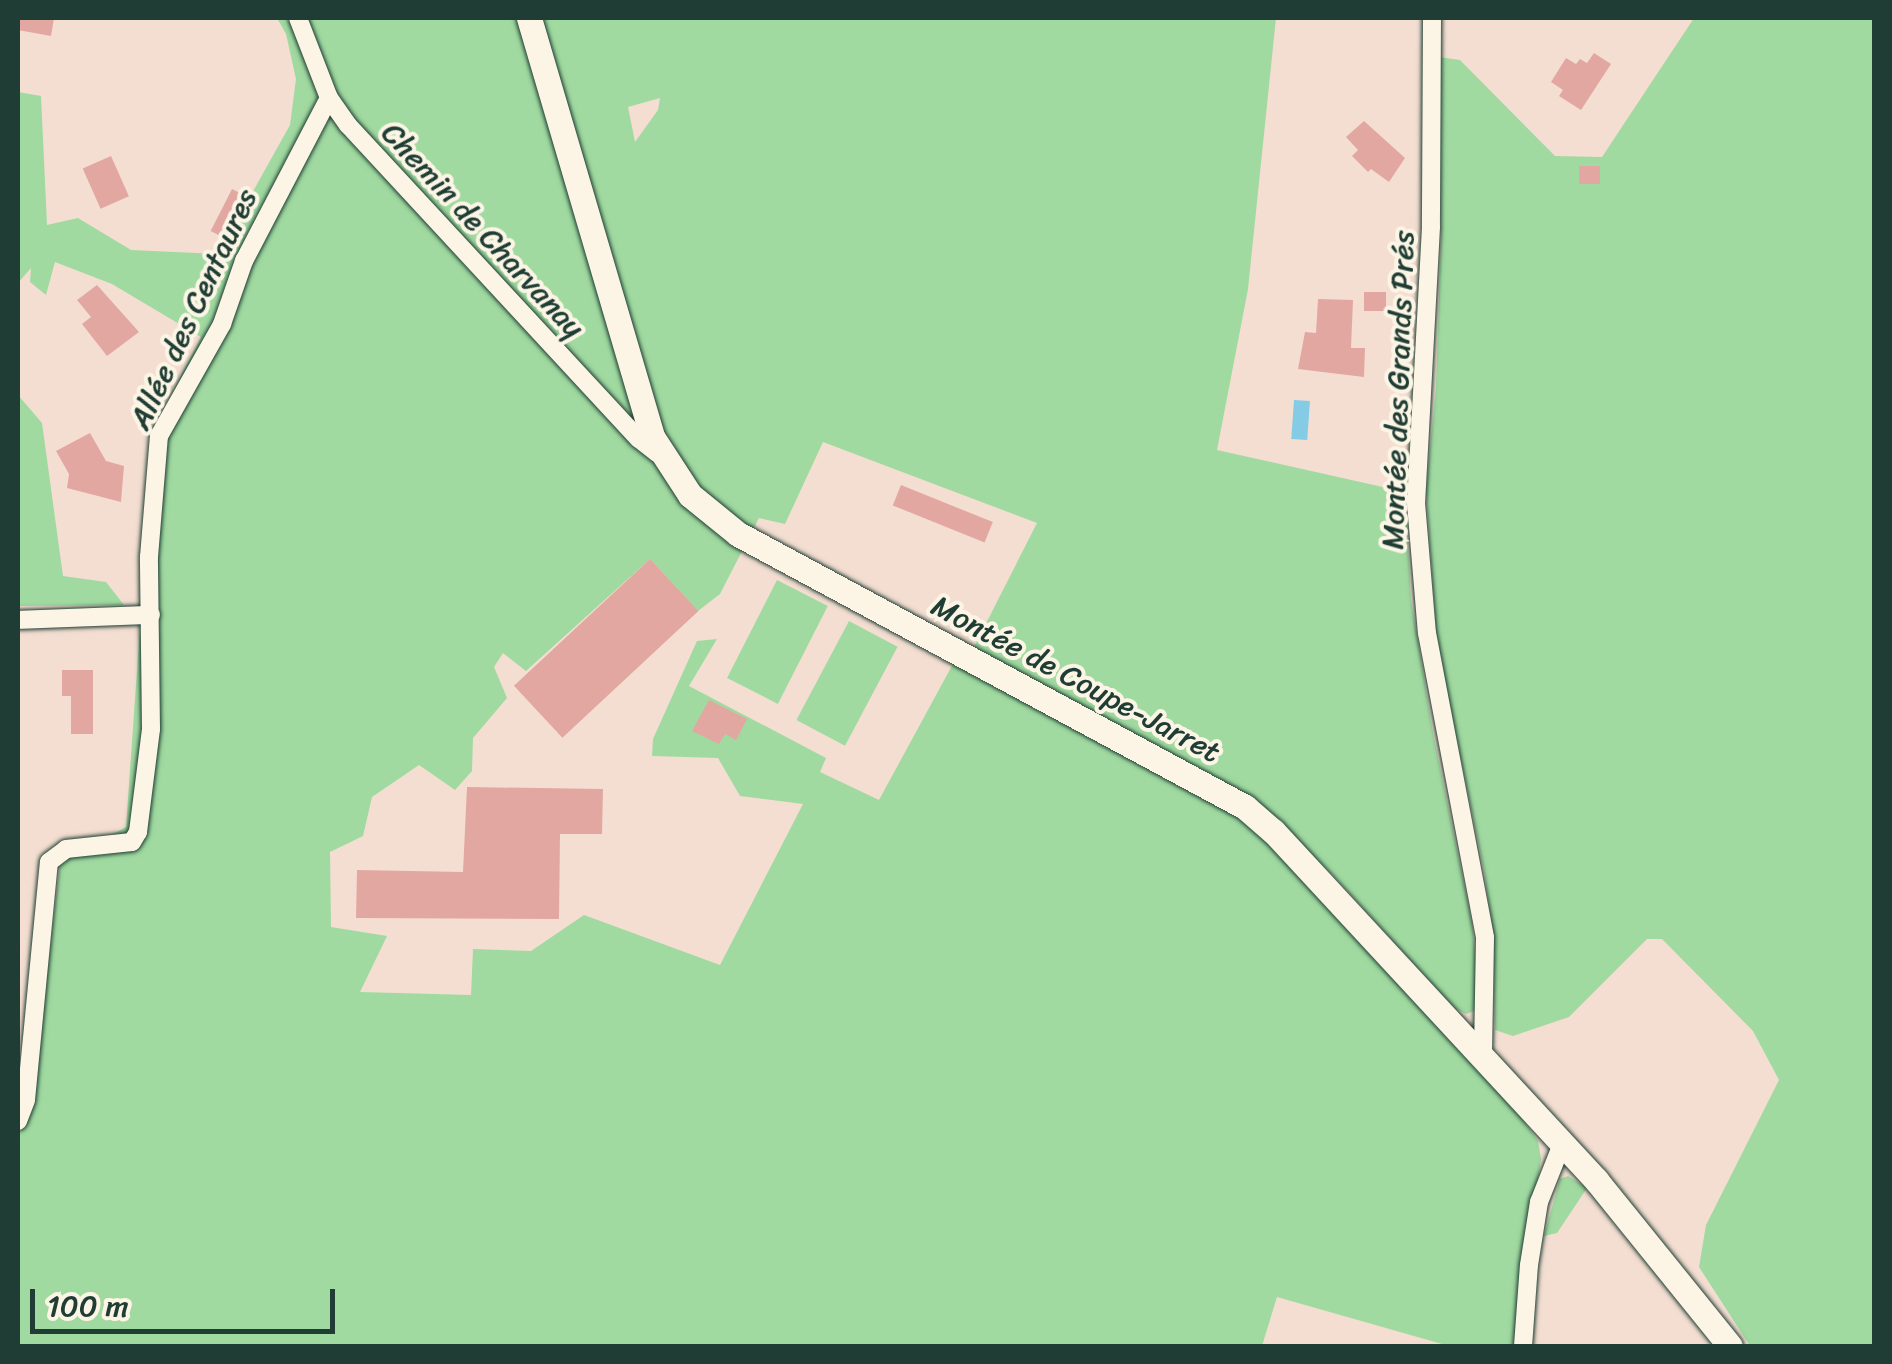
<!DOCTYPE html>
<html>
<head>
<meta charset="utf-8">
<style>
  body { margin:0 }
  #map { position:relative; width:1892px; height:1364px; overflow:hidden; background:#f4ded1; font-family:Sriracha,sans-serif }
  div>[style] { position:absolute }
  .green>* { inset:0; background:#a0daa0; transform-origin:0 0 }
  .water>* { inset:0; background:#84cce6; transform-origin:0 0 }
  .building>* { inset:0; background:#e2a7a1; transform-origin:0 0 }
  .roads { filter:drop-shadow(0 0 2px #1f3d34) drop-shadow(0 0 2px #1f3d34) }
  .minor>* { height:18px; margin:-9px; padding:0 9px; transform-origin:9px; border-radius:9px; background:#fcf5e5 }
  .secondary>* { height:25px; margin:-12.5px; padding:0 12.5px; transform-origin:12.5px; border-radius:12.5px; background:#fcf5e5 }
  span { translate:-50% -50%; white-space:nowrap; text-align:center; line-height:1.15; -webkit-text-stroke:8px #fcf5e5; paint-order:stroke }
  .street-label { font-size:30px; color:#1f3d34 }
  .frame { position:absolute; inset:0; border:20px solid #1f3d34; pointer-events:none }
  .scale { position:absolute; left:30px; top:1289px; width:305px; height:45px; box-sizing:border-box; border:5px solid #1f3d34; border-top:0; padding-left:12px; font-size:30px; line-height:35px; white-space:nowrap; color:#1f3d34; -webkit-text-stroke:8px #fcf5e5; paint-order:stroke }
</style>
</head>
<body>
<div id="map">
  <div class="green">
    <div style="clip-path:polygon(evenodd,277px 18px,1276px 18px,1248px 289px,1217px 450px,1405px 492px,1411px 599px,1433px 733px,1472px 923px,1478px 983px,1478px 1005px,1474px 1011px,1466px 1014px,1454px 1008px,1332px 874px,1280px 826px,972px 651px,1037px 523px,823px 442px,785px 524px,759px 518px,720px 594px,698px 611px,650px 559px,526px 671px,503px 653px,494px 667px,507px 698px,473px 738px,472px 771px,455px 790px,419px 765px,372px 797px,363px 836px,330px 852px,331px 927px,387px 936px,360px 992px,471px 995px,473px 949px,531px 951px,584px 915px,720px 965px,803px 804px,740px 796px,718px 758px,652px 756px,653px 739px,697px 641px,717px 639px,689px 686px,826px 758px,820px 772px,879px 800px,954px 662px,1198px 792px,1259px 832px,1514px 1107px,1538px 1141px,1541px 1158px,1515px 1346px,1449px 1346px,1277px 1297px,1262px 1346px,18px 1346px,18px 1136px,31px 1111px,60px 865px,70px 855px,105px 851px,113px 834px,126px 827px,154px 428px,201px 337px,112px 284px,55px 262px,46px 295px,30px 282px,31px 268px,18px 283px,18px 92px,41px 96px,47px 225px,78px 218px,131px 250px,218px 254px,290px 125px,296px 79px,286px 34px,277px 18px,660px 98px,658px 110px,635px 142px,628px 107px,660px 98px)"></div>
    <div style="clip-path:polygon(1694px 18px,1874px 18px,1874px 1346px,1750px 1346px,1699px 1267px,1706px 1225px,1779px 1080px,1753px 1031px,1662px 939px,1647px 939px,1569px 1017px,1513px 1036px,1495px 1030px,1493px 933px,1484px 870px,1437px 643px,1426px 491px,1436px 387px,1441px 239px,1439px 57px,1460px 60px,1555px 156px,1602px 157px)"></div>
    <div style="clip-path:polygon(18px 395px,42px 423px,63px 576px,106px 582px,124px 605px,18px 606px)"></div>
    <div style="left:777px;top:580px;width:57px;height:110px;rotate:27deg"></div>
    <div style="left:849px;top:621px;width:55px;height:112px;rotate:28deg"></div>
    <div style="clip-path:polygon(1568px 1176px,1587px 1188px,1557px 1233px,1544px 1236px,1560px 1179px)"></div>
  </div>
  <div class="water">
    <div style="left:1294px;top:400px;width:16px;height:39px;rotate:4deg"></div>
  </div>
  <div class="building">
    <div style="clip-path:polygon(18px 18px,54px 18px,51px 36px,18px 30px)"></div>
    <div style="clip-path:polygon(1594px 53px,1611px 64px,1581px 110px,1559px 96px,1563px 90px,1551px 82px,1566px 58px,1576px 64px,1580px 59px,1587px 63px)"></div>
    <div style="clip-path:polygon(1364px 121px,1405px 158px,1389px 182px,1371px 169px,1368px 172px,1352px 156px,1358px 150px,1346px 137px)"></div>
    <div style="left:111px;top:156px;width:44px;height:31px;rotate:66deg"></div>
    <div style="left:1579px;top:166px;width:21px;height:18px"></div>
    <div style="left:232px;top:189px;width:16px;height:47px;rotate:27deg"></div>
    <div style="clip-path:polygon(97px 285px,139px 332px,107px 356px,82px 324px,91px 317px,77px 300px)"></div>
    <div style="left:1364px;top:292px;width:22px;height:19px"></div>
    <div style="clip-path:polygon(1318px 299px,1353px 300px,1351px 348px,1365px 348px,1364px 377px,1298px 369px,1305px 332px,1316px 333px)"></div>
    <div style="clip-path:polygon(90px 433px,106px 461px,124px 466px,121px 502px,67px 488px,69px 474px,56px 451px)"></div>
    <div style="left:901px;top:485px;width:99px;height:22px;rotate:22deg"></div>
    <div style="left:650px;top:559px;width:71px;height:186px;rotate:47deg"></div>
    <div style="clip-path:polygon(62px 670px,93px 670px,93px 734px,71px 734px,71px 696px,62px 696px)"></div>
    <div style="clip-path:polygon(709px 700px,747px 719px,736px 740px,725px 734px,719px 744px,692px 731px)"></div>
    <div style="clip-path:polygon(467px 787px,603px 789px,602px 834px,560px 834px,559px 919px,356px 918px,357px 870px,463px 872px)"></div>
  </div>
  <div class="roads">
    <div class="minor">
      <div style="left:298px;top:18px;width:86px;rotate:68.8deg"></div>
      <div style="left:329px;top:98px;width:33px;rotate:55deg"></div>
      <div style="left:348px;top:125px;width:428px;rotate:47.2deg"></div>
      <div style="left:639px;top:439px;width:23px;rotate:38deg"></div>
      <div style="left:1432px;top:18px;width:209px;rotate:90.3deg"></div>
      <div style="left:1431px;top:227px;width:276px;rotate:93.1deg"></div>
      <div style="left:1416px;top:503px;width:130px;rotate:85.2deg"></div>
      <div style="left:1427px;top:633px;width:310px;rotate:79.2deg"></div>
      <div style="left:1485px;top:938px;width:119px;rotate:91deg"></div>
      <div style="left:18px;top:620px;width:133px;rotate:-2.2deg"></div>
      <div style="left:18px;top:1121px;width:22px;rotate:-69deg"></div>
      <div style="left:26px;top:1100px;width:239px;rotate:-84.5deg"></div>
      <div style="left:49px;top:862px;width:21px;rotate:-37deg"></div>
      <div style="left:66px;top:849px;width:66px;rotate:-6.1deg"></div>
      <div style="left:132px;top:842px;width:12px;rotate:-59deg"></div>
      <div style="left:138px;top:832px;width:104px;rotate:-82.8deg"></div>
      <div style="left:151px;top:729px;width:172px;rotate:-90.7deg"></div>
      <div style="left:149px;top:557px;width:121px;rotate:-85.3deg"></div>
      <div style="left:159px;top:436px;width:129px;rotate:-60.6deg"></div>
      <div style="left:222px;top:324px;width:67px;rotate:-70.8deg"></div>
      <div style="left:244px;top:261px;width:184px;rotate:-62.5deg"></div>
      <div style="left:1523px;top:1346px;width:81px;rotate:-85.8deg"></div>
      <div style="left:1529px;top:1265px;width:64px;rotate:-81deg"></div>
      <div style="left:1539px;top:1202px;width:62px;rotate:-68.4deg"></div>
    </div>
    <div class="secondary">
      <div style="left:529px;top:18px;width:438px;rotate:73.6deg"></div>
      <div style="left:653px;top:438px;width:68px;rotate:57deg"></div>
      <div style="left:690px;top:495px;width:62px;rotate:39.1deg"></div>
      <div style="left:738px;top:534px;width:576px;rotate:28.3deg"></div>
      <div style="left:1245px;top:807px;width:37px;rotate:41deg"></div>
      <div style="left:1273px;top:831px;width:476px;rotate:47.2deg"></div>
      <div style="left:1596px;top:1180px;width:213px;rotate:51.1deg"></div>
    </div>
  </div>
  <div class="street-label">
    <span style="left:483px;top:230px;rotate:47deg">Chemin de Charvanay</span>
    <span style="left:193px;top:309px;rotate:-65deg">Allée des Centaures</span>
    <span style="left:1398px;top:390px;rotate:-88deg">Montée des Grands Prés</span>
    <span style="left:1076px;top:679px;rotate:28deg">Montée de Coupe-Jarret</span>
  </div>
  <div class="frame"></div>
  <div class="scale">100 m</div>
</div>
</body>
</html>
